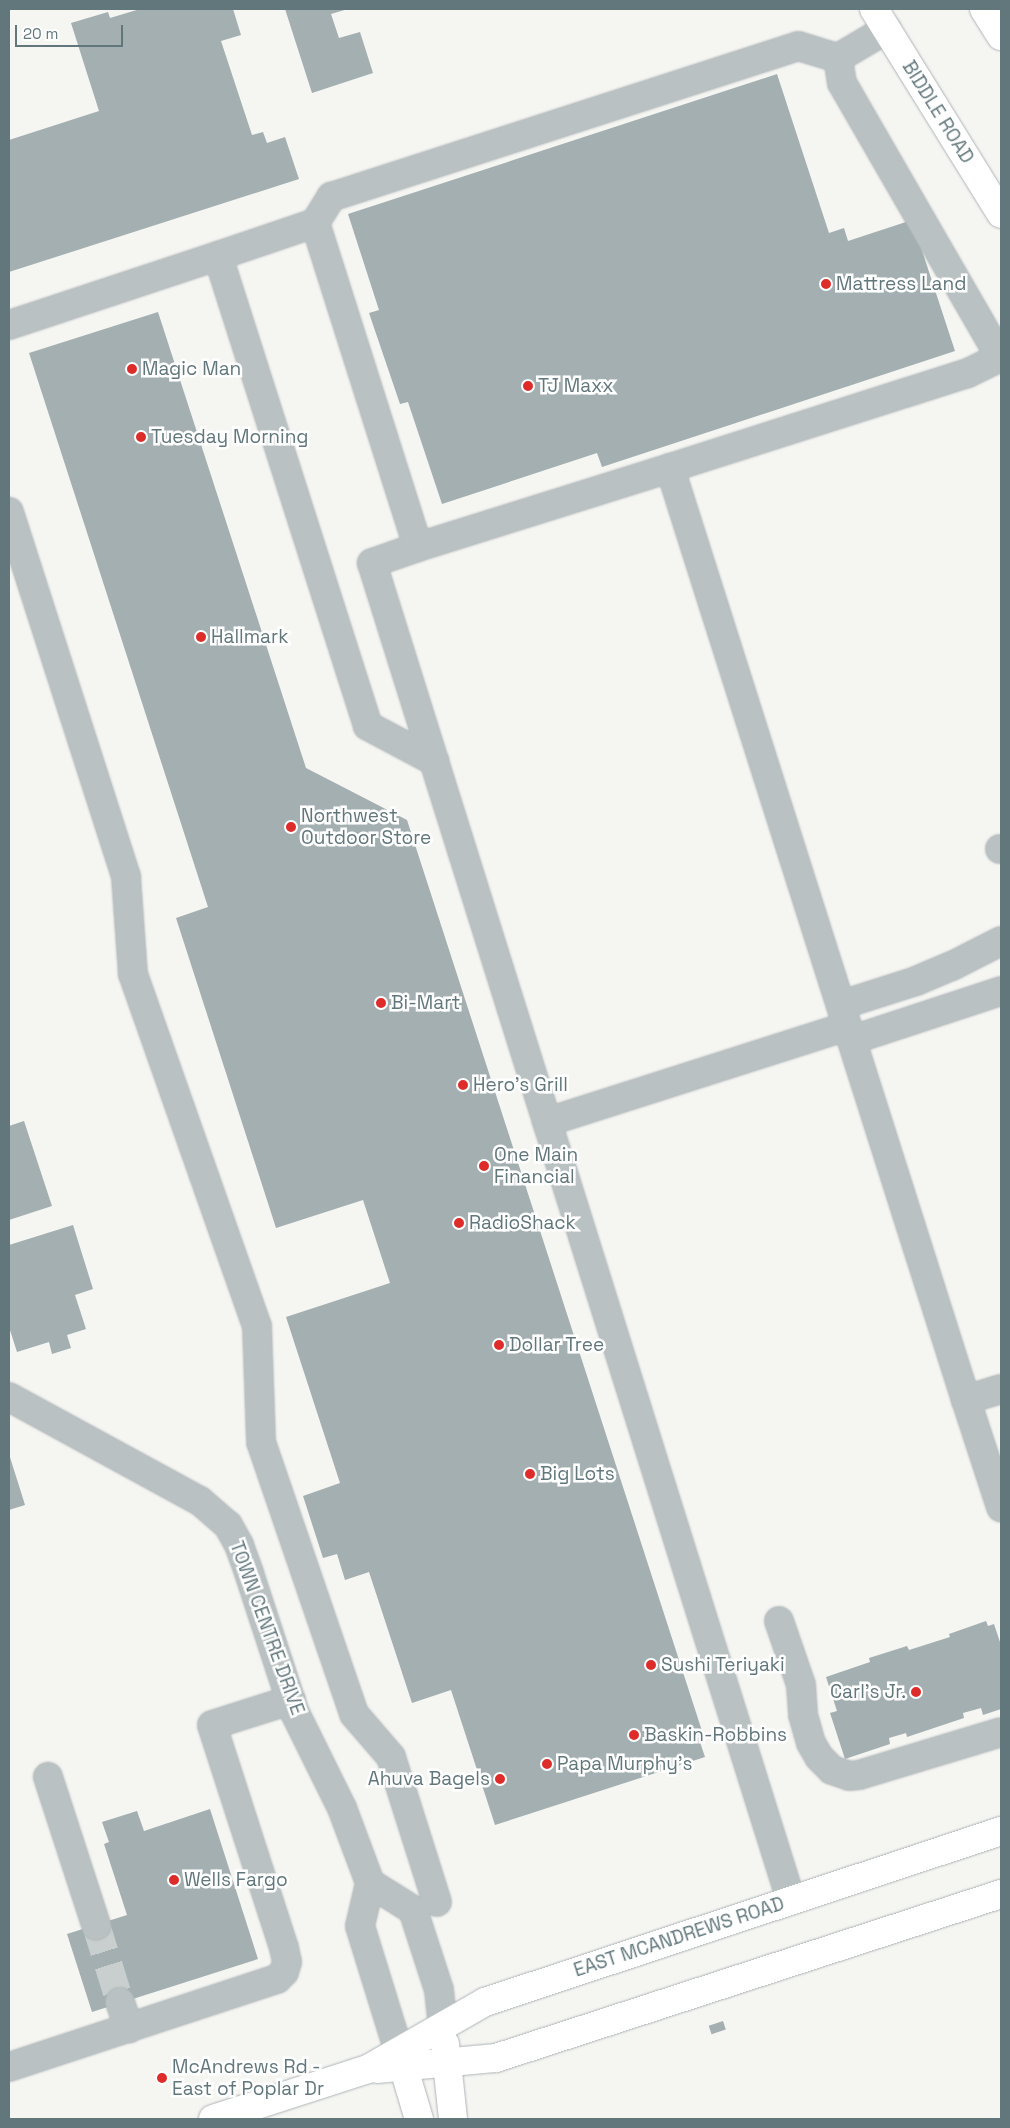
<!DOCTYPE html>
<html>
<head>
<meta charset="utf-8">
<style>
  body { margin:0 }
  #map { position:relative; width:1010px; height:2128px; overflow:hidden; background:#f5f5f2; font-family:"Space Grotesk",sans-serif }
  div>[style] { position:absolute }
  .building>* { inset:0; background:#a3afb1; transform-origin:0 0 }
  .minor-tunnel>* { height:28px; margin-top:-14px; transform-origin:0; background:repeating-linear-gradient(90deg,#c9cfcf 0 28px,transparent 0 42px) }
  .roads { filter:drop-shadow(0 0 1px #aeb5b7) drop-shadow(0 0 1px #aeb5b7) }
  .minor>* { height:28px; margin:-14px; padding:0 14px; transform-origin:14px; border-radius:14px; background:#bac1c2 }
  .major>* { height:28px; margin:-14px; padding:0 14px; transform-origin:14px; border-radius:14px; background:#fff }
  .dots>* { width:14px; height:14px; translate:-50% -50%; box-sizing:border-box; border:2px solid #fff; border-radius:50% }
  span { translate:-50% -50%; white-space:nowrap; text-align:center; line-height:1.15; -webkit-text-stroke:5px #fff; paint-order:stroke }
  .street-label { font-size:19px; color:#61777c }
  .poi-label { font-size:19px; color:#61777c }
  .left { translate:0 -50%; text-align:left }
  .right { translate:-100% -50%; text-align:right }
  .frame { position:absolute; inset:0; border:10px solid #61777c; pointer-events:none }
  .scale { position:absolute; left:15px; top:25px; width:108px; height:22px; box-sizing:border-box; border:2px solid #61777c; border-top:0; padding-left:6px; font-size:15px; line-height:18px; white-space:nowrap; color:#61777c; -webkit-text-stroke:4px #fff; paint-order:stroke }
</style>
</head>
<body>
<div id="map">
  <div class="building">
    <div style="clip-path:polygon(140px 9px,233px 9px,241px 35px,221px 41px,252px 135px,263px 132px,267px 143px,285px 137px,299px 179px,9px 272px,9px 140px,99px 111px,71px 23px,108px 12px,110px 18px)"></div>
    <div style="clip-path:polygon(285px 9px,348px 9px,331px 14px,339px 38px,360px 32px,373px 73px,312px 93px)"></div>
    <div style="clip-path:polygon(777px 74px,829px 233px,844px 228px,848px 241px,912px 220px,955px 351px,602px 467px,597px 453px,442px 504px,408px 402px,400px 404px,369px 313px,379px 310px,348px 214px)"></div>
    <div style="clip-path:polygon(158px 312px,306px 768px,407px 820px,703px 1734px,698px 1736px,705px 1757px,495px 1825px,451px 1690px,412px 1703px,369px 1572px,345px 1580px,337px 1554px,323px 1558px,303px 1496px,340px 1483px,286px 1317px,390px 1283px,363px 1200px,276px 1228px,176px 918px,208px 907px,29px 353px)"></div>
    <div style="clip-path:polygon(24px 1121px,52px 1206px,9px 1220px,9px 1126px)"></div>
    <div style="clip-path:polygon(73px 1225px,93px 1289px,75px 1295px,86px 1329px,67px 1335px,71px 1348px,52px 1354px,49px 1342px,17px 1352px,9px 1327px,9px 1245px)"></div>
    <div style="clip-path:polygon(9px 1454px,25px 1505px,9px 1510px)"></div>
    <div style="clip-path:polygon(986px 1621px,988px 1626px,994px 1624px,1001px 1645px,1001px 1709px,983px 1715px,981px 1708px,963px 1713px,964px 1718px,907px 1737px,906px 1733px,889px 1738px,890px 1744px,845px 1759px,830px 1713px,837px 1711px,826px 1677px,870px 1662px,869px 1658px,907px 1646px,909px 1650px,950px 1637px,949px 1634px)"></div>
    <div style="clip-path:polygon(210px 1809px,258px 1959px,92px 2012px,67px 1934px,127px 1915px,104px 1844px,109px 1842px,102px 1822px,137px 1811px,144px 1831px)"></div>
    <div style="left:723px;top:2021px;width:9px;height:15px;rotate:72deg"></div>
  </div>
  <div class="minor-tunnel">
    <div style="left:96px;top:1925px;width:81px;rotate:72.7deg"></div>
  </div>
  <div class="roads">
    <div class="minor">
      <div style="left:887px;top:29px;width:57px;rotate:149.4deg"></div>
      <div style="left:838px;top:58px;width:25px;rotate:81deg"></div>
      <div style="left:842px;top:83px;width:318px;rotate:60deg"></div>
      <div style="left:315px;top:223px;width:31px;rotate:-58deg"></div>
      <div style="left:331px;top:197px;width:491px;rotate:-17.9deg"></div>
      <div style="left:798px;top:46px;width:42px;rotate:16.7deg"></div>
      <div style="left:9px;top:325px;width:220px;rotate:-18.3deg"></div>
      <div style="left:670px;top:468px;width:264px;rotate:162.6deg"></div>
      <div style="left:418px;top:547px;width:340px;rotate:-107.6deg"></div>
      <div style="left:315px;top:223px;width:102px;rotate:161.2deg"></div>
      <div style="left:218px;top:256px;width:493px;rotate:72.3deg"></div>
      <div style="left:368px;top:726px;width:75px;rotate:27.9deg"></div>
      <div style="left:434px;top:761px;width:1194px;rotate:72.6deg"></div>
      <div style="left:9px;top:512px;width:383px;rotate:72.2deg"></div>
      <div style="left:126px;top:877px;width:97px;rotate:85.9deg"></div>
      <div style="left:133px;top:974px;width:373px;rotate:70.6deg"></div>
      <div style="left:257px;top:1326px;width:116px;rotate:88deg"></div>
      <div style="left:261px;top:1442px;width:287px;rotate:71.1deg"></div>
      <div style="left:354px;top:1714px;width:57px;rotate:49.3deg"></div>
      <div style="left:391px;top:1757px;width:152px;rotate:72.4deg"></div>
      <div style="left:418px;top:547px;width:49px;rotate:160.8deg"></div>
      <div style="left:372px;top:563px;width:207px;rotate:72.6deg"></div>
      <div style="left:1000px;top:849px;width:1px"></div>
      <div style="left:841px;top:1005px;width:79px;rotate:-17.7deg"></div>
      <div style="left:916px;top:981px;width:39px;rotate:-23deg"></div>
      <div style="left:952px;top:966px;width:55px;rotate:-27deg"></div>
      <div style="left:852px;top:1040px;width:157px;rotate:-18.2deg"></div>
      <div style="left:547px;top:1122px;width:315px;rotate:-17.7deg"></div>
      <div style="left:1001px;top:1389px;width:37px;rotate:163deg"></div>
      <div style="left:966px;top:1400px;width:113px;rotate:71.9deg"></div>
      <div style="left:9px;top:1397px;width:217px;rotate:28.6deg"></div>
      <div style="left:200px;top:1501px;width:37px;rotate:41deg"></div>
      <div style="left:228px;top:1525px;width:23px;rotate:61deg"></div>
      <div style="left:239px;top:1545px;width:30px;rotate:70deg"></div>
      <div style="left:249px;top:1573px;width:145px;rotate:71.9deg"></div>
      <div style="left:294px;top:1711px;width:108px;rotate:63.7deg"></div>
      <div style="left:342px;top:1808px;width:80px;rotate:69.5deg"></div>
      <div style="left:370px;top:1883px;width:44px;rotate:103.1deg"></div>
      <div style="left:360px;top:1926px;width:132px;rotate:72.8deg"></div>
      <div style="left:966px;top:1400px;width:978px;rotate:-107.62deg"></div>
      <div style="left:670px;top:468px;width:313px;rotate:-17.7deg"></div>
      <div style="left:968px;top:373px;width:37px;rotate:-26deg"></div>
      <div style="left:779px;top:1621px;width:68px;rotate:71deg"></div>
      <div style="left:801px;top:1685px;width:30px;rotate:86deg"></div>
      <div style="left:803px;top:1715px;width:29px;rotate:74deg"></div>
      <div style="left:811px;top:1743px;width:16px;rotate:60deg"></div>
      <div style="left:819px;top:1757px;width:18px;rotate:45deg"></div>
      <div style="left:832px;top:1770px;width:18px;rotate:19deg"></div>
      <div style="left:849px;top:1776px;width:10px;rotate:-6deg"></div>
      <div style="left:859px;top:1775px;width:148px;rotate:-16.8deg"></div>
      <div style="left:48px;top:1777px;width:156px;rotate:72deg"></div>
      <div style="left:370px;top:1883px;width:51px;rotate:32.1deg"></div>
      <div style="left:413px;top:1910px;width:84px;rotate:72deg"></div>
      <div style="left:439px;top:1990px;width:36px;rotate:84deg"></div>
      <div style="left:120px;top:2002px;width:28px;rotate:71deg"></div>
      <div style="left:9px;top:2067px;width:282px;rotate:-18.2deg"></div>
      <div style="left:277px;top:1979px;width:10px;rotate:-45deg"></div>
      <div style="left:284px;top:1972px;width:10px;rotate:-73deg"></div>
      <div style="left:287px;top:1962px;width:14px;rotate:-102deg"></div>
      <div style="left:284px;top:1948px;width:234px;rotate:-107.9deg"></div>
      <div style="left:212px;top:1725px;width:83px;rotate:-17.6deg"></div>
    </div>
    <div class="major">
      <div style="left:874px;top:9px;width:241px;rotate:58.2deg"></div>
      <div style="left:984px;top:9px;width:32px;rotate:58deg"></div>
      <div style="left:445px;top:2044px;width:75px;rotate:83.9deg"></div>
      <div style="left:399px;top:2052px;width:70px;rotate:73.4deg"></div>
      <div style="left:377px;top:2069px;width:120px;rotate:-5.3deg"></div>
      <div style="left:496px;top:2058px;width:531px;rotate:-17.99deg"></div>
      <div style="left:213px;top:2119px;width:163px;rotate:-17.9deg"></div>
      <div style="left:368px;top:2069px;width:135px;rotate:-29.8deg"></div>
      <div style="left:485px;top:2002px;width:544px;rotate:-18.33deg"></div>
    </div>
  </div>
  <div class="dots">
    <div style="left:826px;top:284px;background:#de2c2a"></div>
    <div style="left:132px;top:369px;background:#de2c2a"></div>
    <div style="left:528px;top:386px;background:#de2c2a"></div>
    <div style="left:141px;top:437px;background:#de2c2a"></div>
    <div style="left:201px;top:637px;background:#de2c2a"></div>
    <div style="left:291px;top:827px;background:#de2c2a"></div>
    <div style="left:381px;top:1003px;background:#de2c2a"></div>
    <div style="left:463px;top:1085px;background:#de2c2a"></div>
    <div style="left:484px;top:1166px;background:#de2c2a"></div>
    <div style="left:459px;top:1223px;background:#de2c2a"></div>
    <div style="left:499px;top:1345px;background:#de2c2a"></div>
    <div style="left:530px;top:1474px;background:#de2c2a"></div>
    <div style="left:651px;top:1665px;background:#de2c2a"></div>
    <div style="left:916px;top:1692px;background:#de2c2a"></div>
    <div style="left:634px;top:1735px;background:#de2c2a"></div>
    <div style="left:547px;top:1764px;background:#de2c2a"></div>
    <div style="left:500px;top:1779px;background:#de2c2a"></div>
    <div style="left:174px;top:1880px;background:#de2c2a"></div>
    <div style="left:162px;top:2078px;background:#de2c2a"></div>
  </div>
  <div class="street-label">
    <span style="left:938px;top:112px;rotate:58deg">BIDDLE ROAD</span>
    <span style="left:267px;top:1628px;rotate:70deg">TOWN CENTRE DRIVE</span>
    <span style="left:679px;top:1937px;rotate:-18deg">EAST MCANDREWS ROAD</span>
  </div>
  <div class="poi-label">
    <span class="left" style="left:836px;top:284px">Mattress Land</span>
    <span class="left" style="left:142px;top:369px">Magic Man</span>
    <span class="left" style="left:538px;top:386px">TJ Maxx</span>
    <span class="left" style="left:151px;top:437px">Tuesday Morning</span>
    <span class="left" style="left:211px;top:637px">Hallmark</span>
    <span class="left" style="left:301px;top:827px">Northwest<br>Outdoor Store</span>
    <span class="left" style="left:391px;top:1003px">Bi-Mart</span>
    <span class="left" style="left:473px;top:1085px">Hero's Grill</span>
    <span class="left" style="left:494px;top:1166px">One Main<br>Financial</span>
    <span class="left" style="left:469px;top:1223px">RadioShack</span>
    <span class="left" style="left:509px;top:1345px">Dollar Tree</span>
    <span class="left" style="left:540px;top:1474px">Big Lots</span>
    <span class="left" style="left:661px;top:1665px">Sushi Teriyaki</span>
    <span class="right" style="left:906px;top:1692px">Carl's Jr.</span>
    <span class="left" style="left:644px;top:1735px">Baskin-Robbins</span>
    <span class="left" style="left:557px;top:1764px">Papa Murphy's</span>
    <span class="right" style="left:490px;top:1779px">Ahuva Bagels</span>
    <span class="left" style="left:184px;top:1880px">Wells Fargo</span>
    <span class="left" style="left:172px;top:2078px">McAndrews Rd -<br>East of Poplar Dr</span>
  </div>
  <div class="frame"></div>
  <div class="scale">20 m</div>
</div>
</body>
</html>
